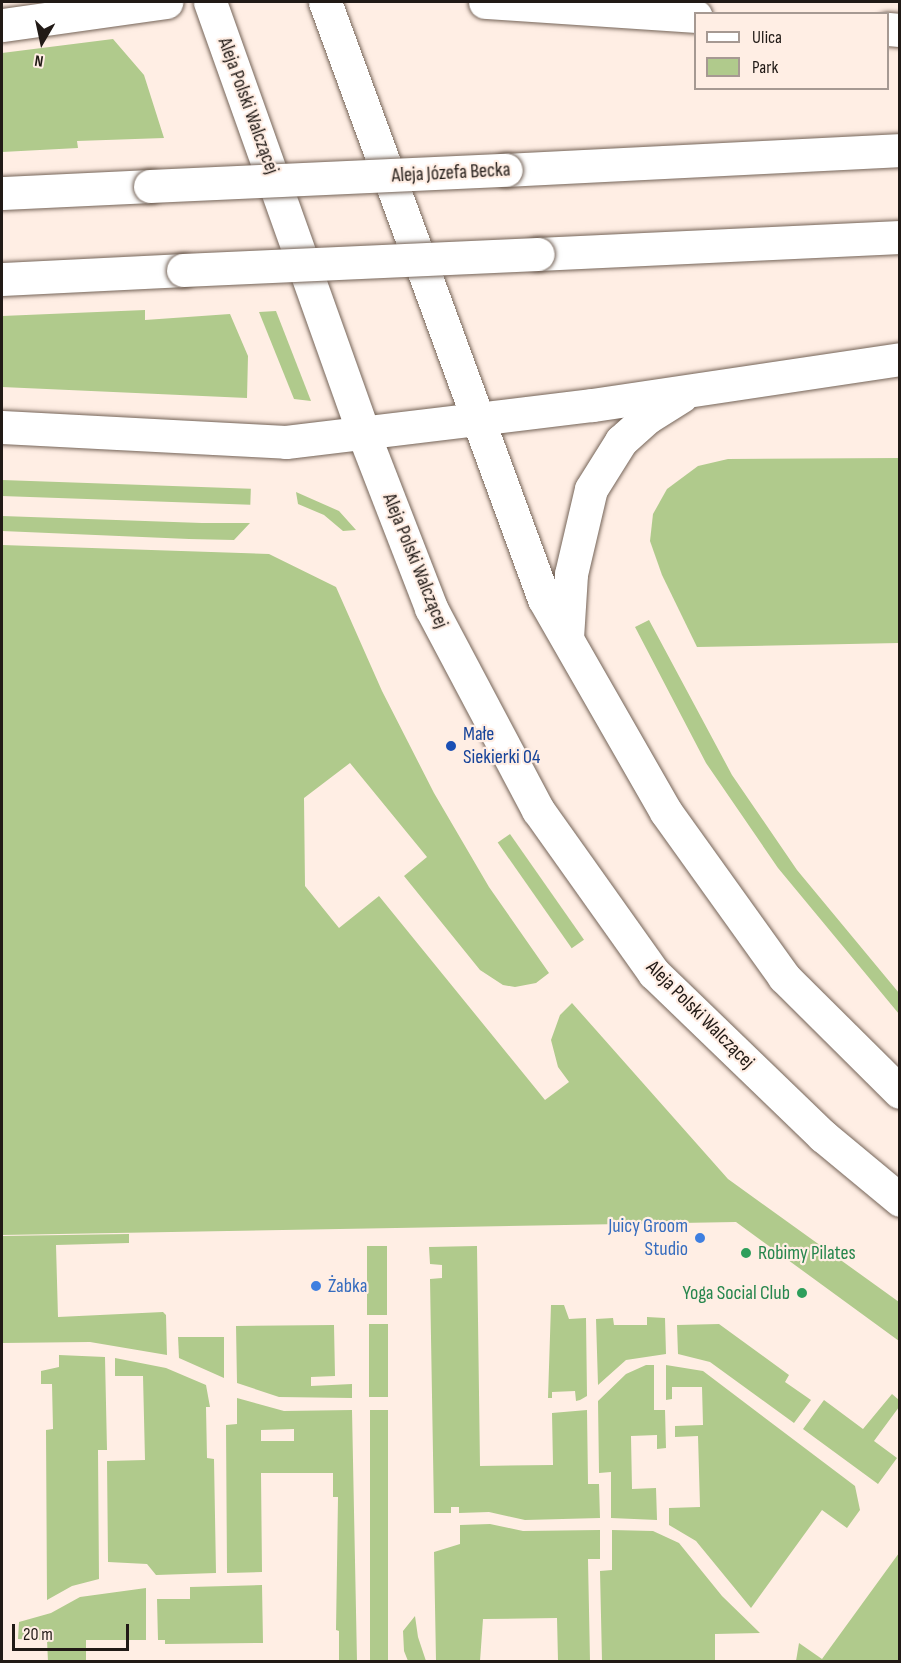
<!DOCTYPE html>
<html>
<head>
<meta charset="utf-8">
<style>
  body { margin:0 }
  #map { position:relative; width:901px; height:1663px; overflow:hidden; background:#ffeee4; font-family:"Sofia Sans Condensed",sans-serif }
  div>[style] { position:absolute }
  .green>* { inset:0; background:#b0ca8c; transform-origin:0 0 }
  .roads { filter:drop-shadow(0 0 2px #756458) drop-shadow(0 0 2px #756458) }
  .major>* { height:33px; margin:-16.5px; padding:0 16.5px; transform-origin:16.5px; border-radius:16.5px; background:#fff }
  .bridges { filter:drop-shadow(0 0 2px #756458) drop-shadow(0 0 2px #756458) }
  .major-bridge>* { height:33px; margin:-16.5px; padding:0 16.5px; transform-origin:16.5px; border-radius:16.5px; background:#fff }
  .dots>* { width:16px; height:16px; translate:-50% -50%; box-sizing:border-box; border:3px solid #ffeee4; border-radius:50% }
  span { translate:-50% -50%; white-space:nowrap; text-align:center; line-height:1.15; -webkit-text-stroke:4.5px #ffeee4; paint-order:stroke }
  .street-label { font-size:20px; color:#211a16 }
  .transit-label { font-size:20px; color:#164399 }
  .left { translate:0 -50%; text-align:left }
  .shop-label { font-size:20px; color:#366cbe }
  .right { translate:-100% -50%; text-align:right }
  .leisure-label { font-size:20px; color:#27864d }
  .frame { position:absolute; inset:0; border:3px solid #211a16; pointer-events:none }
  .legend { position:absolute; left:694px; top:12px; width:195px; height:78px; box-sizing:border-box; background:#ffeee4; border:2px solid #a69992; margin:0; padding:8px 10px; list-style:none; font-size:18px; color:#211a16 }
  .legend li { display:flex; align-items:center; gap:12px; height:30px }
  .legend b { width:30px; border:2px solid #a69992 }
  .north { position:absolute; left:12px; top:12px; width:60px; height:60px; -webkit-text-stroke:4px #ffeee4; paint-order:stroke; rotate:189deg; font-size:16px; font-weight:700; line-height:24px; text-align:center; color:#211a16 }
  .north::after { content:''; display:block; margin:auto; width:21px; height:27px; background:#211a16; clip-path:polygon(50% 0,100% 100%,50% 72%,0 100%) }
  .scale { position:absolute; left:12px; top:1624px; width:117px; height:27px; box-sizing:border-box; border:3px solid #211a16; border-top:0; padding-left:8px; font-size:18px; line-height:21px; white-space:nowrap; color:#211a16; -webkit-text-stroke:4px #ffeee4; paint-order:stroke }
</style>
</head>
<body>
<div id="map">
  <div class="green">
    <div style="clip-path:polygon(113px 39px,144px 75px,164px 138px,77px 141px,78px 148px,2px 152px,2px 53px)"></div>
    <div style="clip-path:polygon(145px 310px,145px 320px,230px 314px,248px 356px,247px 398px,2px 387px,2px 316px)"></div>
    <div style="clip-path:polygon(276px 311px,311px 401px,294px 399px,259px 312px)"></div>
    <div style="clip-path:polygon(899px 458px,899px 643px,697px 647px,662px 575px,650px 541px,653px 514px,667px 489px,698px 466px,728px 459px)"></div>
    <div style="left:2px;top:480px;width:249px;height:16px;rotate:2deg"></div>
    <div style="clip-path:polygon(296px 492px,339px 511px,356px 530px,343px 531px,324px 515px,298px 504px)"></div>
    <div style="clip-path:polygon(2px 516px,202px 523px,250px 523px,234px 540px,189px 539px,2px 531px)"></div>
    <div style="clip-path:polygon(2px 545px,269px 554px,336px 587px,382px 691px,434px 793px,489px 887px,549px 973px,536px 983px,515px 987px,503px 985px,480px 970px,404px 876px,427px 857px,350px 763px,304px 798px,305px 886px,339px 928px,379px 896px,545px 1100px,569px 1082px,558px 1067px,551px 1040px,560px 1015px,572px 1003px,728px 1179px,899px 1302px,899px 1341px,736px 1222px,2px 1235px)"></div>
    <div style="clip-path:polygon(649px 620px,732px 775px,797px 870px,899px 993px,899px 1014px,778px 868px,706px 763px,635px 627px)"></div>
    <div style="left:510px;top:834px;width:129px;height:15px;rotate:55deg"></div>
    <div style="clip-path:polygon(129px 1234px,129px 1243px,56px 1245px,58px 1317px,163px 1312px,166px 1315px,167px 1355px,90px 1342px,2px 1343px,2px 1236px)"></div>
    <div style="left:367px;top:1246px;width:20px;height:69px"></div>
    <div style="clip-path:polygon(477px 1246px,480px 1466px,553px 1465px,552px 1413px,587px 1410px,588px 1484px,599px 1484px,600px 1518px,525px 1520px,489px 1512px,459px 1513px,459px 1507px,451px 1507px,451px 1513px,434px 1513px,430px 1279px,442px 1278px,442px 1265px,430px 1264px,429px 1247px)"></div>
    <div style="clip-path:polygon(551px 1305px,564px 1305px,569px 1319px,586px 1318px,587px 1396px,580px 1400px,576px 1401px,575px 1391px,552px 1392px,552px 1398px,548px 1398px)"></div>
    <div style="clip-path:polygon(647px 1317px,665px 1318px,666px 1354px,626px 1360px,598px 1385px,596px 1319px,613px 1318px,614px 1325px,647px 1325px)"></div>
    <div style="left:369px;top:1324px;width:19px;height:73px"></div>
    <div style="clip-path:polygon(719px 1324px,789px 1375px,785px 1382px,811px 1400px,794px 1423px,710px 1362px,678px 1354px,677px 1325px)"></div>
    <div style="clip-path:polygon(334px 1325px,335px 1376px,311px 1377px,311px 1386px,352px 1384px,352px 1398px,279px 1397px,237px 1383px,236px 1326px)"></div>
    <div style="clip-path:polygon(178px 1337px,224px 1337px,224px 1378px,179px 1358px)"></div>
    <div style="clip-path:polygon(59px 1355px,105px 1357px,107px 1450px,98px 1450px,99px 1579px,72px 1586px,47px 1600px,46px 1430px,53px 1429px,52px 1384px,41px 1384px,41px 1371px,59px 1367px)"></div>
    <div style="clip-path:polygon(115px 1358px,166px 1368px,206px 1385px,210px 1407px,206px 1407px,207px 1458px,214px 1459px,216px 1573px,156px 1575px,147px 1564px,108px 1562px,107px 1461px,145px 1460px,143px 1376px,115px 1376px)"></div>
    <div style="clip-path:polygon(646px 1365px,654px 1365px,654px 1410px,665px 1410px,666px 1448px,657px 1449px,657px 1435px,631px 1436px,632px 1489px,656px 1488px,657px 1520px,611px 1518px,611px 1472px,599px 1473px,598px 1401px,626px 1374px)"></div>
    <div style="clip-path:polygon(666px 1365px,703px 1371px,855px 1486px,860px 1510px,847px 1528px,822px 1510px,751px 1608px,696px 1541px,669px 1525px,669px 1508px,700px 1507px,698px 1436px,675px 1437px,675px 1426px,703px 1425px,702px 1387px,672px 1387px,672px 1399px,666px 1400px)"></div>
    <div style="clip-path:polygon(892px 1394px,899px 1400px,899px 1407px,874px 1441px,897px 1458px,878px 1484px,803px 1429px,824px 1400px,863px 1429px)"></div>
    <div style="clip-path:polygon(evenodd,237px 1398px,284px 1411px,352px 1410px,357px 1661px,339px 1661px,339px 1631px,336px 1630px,338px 1497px,333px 1497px,333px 1473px,261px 1473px,262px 1572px,227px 1573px,226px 1425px,237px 1424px,237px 1398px,294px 1429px,294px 1441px,261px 1441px,261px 1430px,294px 1429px)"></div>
    <div style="left:370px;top:1410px;width:18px;height:251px"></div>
    <div style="clip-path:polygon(490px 1524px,523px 1531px,600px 1530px,600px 1559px,588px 1559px,590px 1661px,558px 1661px,557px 1618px,483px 1619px,480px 1661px,436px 1661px,434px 1552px,460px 1544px,460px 1525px)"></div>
    <div style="clip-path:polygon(612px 1530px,653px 1531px,679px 1543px,722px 1596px,760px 1633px,715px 1634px,715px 1661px,602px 1661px,600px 1571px,612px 1570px)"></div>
    <div style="clip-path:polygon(899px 1553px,899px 1661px,796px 1661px,799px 1643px,822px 1659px)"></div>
    <div style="clip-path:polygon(262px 1585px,263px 1643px,165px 1644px,165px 1640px,158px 1640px,157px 1599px,190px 1599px,190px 1587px)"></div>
    <div style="clip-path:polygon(146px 1588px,146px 1640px,86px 1640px,86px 1661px,48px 1662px,47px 1640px,18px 1639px,19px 1622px,51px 1613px,80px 1597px)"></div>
    <div style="clip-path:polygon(415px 1616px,418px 1637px,426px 1661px,408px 1661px,404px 1651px,403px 1631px)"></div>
  </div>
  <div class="roads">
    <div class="major">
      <div style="left:210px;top:2px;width:460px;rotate:70.4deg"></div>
      <div style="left:364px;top:435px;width:186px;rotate:68.8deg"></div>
      <div style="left:431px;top:608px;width:229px;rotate:62.1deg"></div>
      <div style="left:538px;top:810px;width:200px;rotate:54.6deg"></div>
      <div style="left:654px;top:973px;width:235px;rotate:44deg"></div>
      <div style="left:823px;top:1136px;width:100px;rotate:39.7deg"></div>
      <div style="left:325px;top:2px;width:636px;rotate:69.86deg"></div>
      <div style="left:544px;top:599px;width:245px;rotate:60.2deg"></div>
      <div style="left:666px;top:812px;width:203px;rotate:54.4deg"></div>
      <div style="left:784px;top:977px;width:163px;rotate:44.8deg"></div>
      <div style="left:485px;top:2px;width:211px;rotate:3.8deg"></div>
      <div style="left:2px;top:25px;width:166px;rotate:-8deg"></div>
      <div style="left:888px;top:29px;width:12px;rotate:5deg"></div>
      <div style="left:506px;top:170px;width:395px;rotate:-2.9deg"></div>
      <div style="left:2px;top:193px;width:148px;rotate:-2.7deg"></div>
      <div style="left:538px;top:254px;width:362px;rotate:-2.7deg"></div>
      <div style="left:2px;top:279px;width:181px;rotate:-2.8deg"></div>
      <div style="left:2px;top:427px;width:284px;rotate:3deg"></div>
      <div style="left:286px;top:442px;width:309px;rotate:-6.9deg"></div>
      <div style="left:593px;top:405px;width:310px;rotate:-8.5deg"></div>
      <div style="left:567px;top:638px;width:64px;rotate:-86.4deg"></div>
      <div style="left:571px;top:574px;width:87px;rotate:-76.8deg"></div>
      <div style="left:591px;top:489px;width:57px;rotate:-58deg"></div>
      <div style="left:621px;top:441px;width:36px;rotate:-42deg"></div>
      <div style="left:648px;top:417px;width:39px;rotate:-32deg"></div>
    </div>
  </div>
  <div class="bridges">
    <div class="major-bridge">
      <div style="left:150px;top:186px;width:356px;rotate:-2.6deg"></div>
      <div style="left:183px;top:270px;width:355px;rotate:-2.6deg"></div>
    </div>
  </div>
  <div class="dots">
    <div style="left:451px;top:746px;background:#1a4fb4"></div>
    <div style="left:700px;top:1238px;background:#3f7fe0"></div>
    <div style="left:746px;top:1253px;background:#2e9e5b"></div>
    <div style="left:316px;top:1286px;background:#3f7fe0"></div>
    <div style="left:802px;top:1293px;background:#2e9e5b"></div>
  </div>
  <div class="street-label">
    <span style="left:248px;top:106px;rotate:70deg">Aleja Polski Walczącej</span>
    <span style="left:451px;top:173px;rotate:-3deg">Aleja Józefa Becka</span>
    <span style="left:415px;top:561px;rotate:68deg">Aleja Polski Walczącej</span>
    <span style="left:700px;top:1015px;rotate:45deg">Aleja Polski Walczącej</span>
  </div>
  <div class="transit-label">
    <span class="left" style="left:463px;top:746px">Małe<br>Siekierki 04</span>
  </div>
  <div class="shop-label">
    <span class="right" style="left:688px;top:1238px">Juicy Groom<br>Studio</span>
    <span class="left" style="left:328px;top:1286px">Żabka</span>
  </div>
  <div class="leisure-label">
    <span class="left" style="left:758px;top:1253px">Robimy Pilates</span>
    <span class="right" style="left:790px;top:1293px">Yoga Social Club</span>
  </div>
  <div class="frame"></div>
  <ul class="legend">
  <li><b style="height:8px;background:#fff"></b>Ulica</li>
  <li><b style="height:16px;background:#b0ca8c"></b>Park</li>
  </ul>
  <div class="north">N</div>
  <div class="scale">20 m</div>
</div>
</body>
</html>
